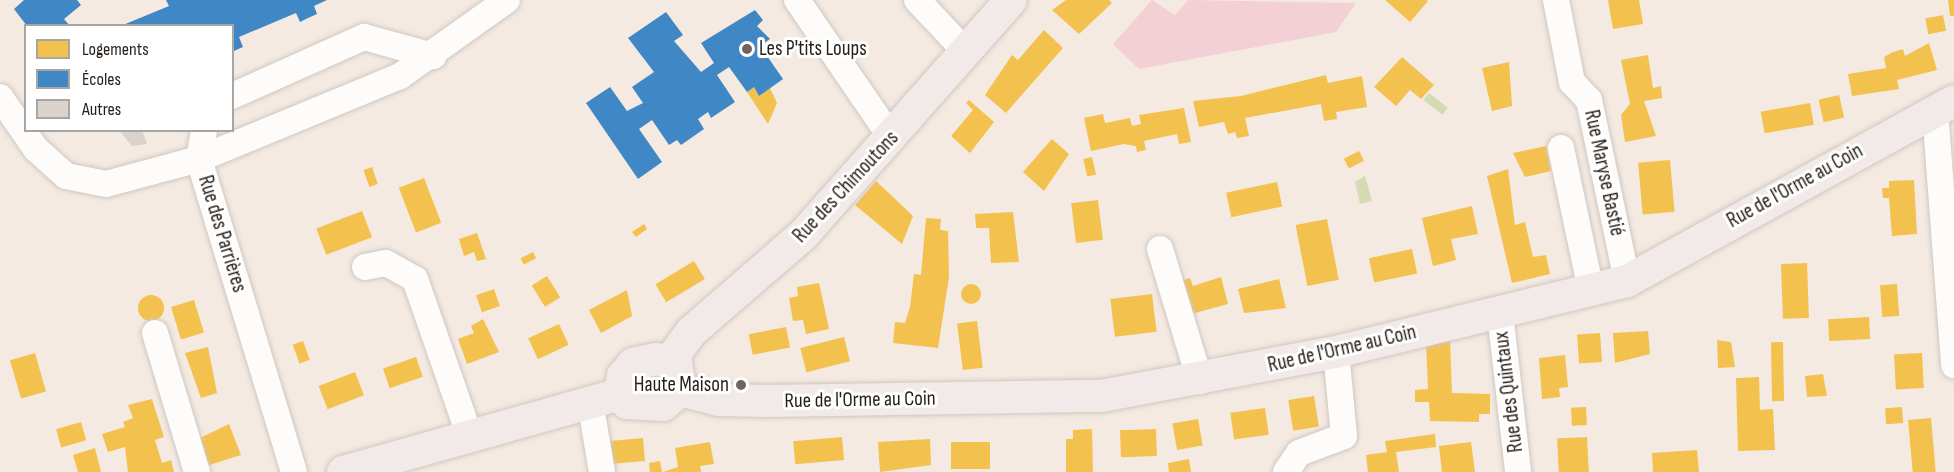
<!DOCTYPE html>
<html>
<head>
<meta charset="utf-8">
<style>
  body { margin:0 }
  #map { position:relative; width:1954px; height:472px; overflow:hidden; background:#f4eae2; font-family:"Sofia Sans Condensed",sans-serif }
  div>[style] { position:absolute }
  .green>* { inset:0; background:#f3d0d5 }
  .water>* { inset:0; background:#d4dbb2; transform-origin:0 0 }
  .homes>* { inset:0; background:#f2c14e; transform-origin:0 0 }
  .round { border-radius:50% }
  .schools>* { inset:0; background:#3f88c5 }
  .building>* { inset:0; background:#dad3cb }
  .roads { filter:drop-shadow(0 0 2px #d0c7c0) drop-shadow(0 0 2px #d0c7c0) }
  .minor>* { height:26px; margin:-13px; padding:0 13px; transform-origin:13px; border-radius:13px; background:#fdfcfb }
  .major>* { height:32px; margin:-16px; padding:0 16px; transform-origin:16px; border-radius:16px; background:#f2eae8 }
  .dots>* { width:16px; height:16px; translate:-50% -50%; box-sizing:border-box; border:3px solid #fff; border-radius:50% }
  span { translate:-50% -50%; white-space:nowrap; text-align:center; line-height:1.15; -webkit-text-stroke:6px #fff; paint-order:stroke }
  .poi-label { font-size:21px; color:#271e17 }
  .left { translate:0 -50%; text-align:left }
  .right { translate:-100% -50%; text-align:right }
  .street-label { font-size:21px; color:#271e17 }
  .legend { position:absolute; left:24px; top:24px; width:210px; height:108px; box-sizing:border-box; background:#fff; border:2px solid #a9a5a2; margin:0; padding:8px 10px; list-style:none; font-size:18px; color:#271e17 }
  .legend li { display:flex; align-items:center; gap:12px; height:30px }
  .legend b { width:30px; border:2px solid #a9a5a2 }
</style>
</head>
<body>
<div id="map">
  <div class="green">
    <div style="clip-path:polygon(1152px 0,1175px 15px,1188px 0,1356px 3px,1336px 32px,1139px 69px,1113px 44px)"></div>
  </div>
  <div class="water">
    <div style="left:1429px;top:93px;width:24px;height:9px;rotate:38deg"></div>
    <div style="clip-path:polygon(1365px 176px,1372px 201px,1360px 204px,1355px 182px)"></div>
  </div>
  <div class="homes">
    <div style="clip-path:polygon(1066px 0,1109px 0,1112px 3px,1079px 34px,1052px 10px)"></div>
    <div style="clip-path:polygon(1385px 0,1426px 0,1428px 1px,1410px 22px)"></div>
    <div style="clip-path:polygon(1608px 0,1639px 0,1643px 24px,1613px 29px)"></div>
    <div style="clip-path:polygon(1948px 0,1954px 0,1954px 16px,1950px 16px)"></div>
    <div style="left:1943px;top:15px;width:16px;height:18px;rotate:79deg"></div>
    <div style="clip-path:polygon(1044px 30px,1063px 48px,1006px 113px,985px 95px,1012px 55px,1018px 60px)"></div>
    <div style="clip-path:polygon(1929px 43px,1937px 70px,1897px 80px,1899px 89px,1852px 96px,1848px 74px,1886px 68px,1884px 57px,1893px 52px,1903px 49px,1905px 56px)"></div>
    <div style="clip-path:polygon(1648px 55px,1653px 88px,1661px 86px,1662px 98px,1644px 101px,1656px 136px,1625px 142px,1621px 115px,1630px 104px,1621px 60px)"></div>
    <div style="clip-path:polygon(1402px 57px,1434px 85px,1421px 99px,1410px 90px,1396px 106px,1374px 87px)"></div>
    <div style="clip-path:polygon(1509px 62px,1512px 106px,1492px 111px,1482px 68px)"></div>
    <div style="clip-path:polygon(1326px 75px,1328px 83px,1362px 76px,1367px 107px,1336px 112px,1337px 119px,1324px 121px,1321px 104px,1245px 118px,1249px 136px,1237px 138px,1235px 132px,1228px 134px,1224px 122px,1199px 127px,1193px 101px,1241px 96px)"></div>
    <div style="clip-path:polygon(754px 87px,759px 96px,770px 88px,777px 103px,768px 124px,747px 92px)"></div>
    <div style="left:1839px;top:95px;width:23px;height:21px;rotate:77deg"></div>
    <div style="clip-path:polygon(969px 100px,994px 122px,970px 153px,951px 136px,973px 110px,966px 103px)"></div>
    <div style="left:1810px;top:103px;width:22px;height:50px;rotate:80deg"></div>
    <div style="clip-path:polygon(1184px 108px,1191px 142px,1179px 144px,1177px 134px,1144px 141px,1146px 150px,1137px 152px,1136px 146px,1124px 144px,1091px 151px,1084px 118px,1103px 114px,1105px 123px,1130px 118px,1132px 126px,1141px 124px,1139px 115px)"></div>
    <div style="clip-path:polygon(1052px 139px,1069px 154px,1044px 191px,1023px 172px)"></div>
    <div style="clip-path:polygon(1546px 146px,1551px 171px,1525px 177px,1513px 153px)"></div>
    <div style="left:1359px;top:151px;width:11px;height:17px;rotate:63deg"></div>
    <div style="left:1092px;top:157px;width:18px;height:9px;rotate:77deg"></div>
    <div style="left:1670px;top:160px;width:52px;height:32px;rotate:85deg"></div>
    <div style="left:372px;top:167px;width:18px;height:9px;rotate:71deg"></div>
    <div style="clip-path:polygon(1508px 169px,1515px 225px,1525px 222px,1533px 257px,1546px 255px,1550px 274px,1512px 283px,1487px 176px)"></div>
    <div style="left:424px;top:178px;width:48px;height:27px;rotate:69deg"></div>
    <div style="clip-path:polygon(1914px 180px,1917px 234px,1892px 236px,1889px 198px,1883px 198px,1882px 188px,1889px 188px,1889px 181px)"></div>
    <div style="clip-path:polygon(876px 181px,913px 216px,902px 244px,855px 205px)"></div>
    <div style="left:1277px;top:182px;width:25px;height:52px;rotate:78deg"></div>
    <div style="left:1098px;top:200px;width:40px;height:27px;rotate:83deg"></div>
    <div style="clip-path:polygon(1472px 206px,1478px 234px,1451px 239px,1456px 260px,1433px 266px,1422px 218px)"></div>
    <div style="left:362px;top:211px;width:28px;height:49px;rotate:69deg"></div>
    <div style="clip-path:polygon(1013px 212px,1019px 262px,991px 263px,989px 228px,976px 228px,975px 214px)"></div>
    <div style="clip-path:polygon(926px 218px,941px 219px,940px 230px,948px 231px,949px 277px,938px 348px,893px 343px,895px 322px,905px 323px,910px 307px,914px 274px,921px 275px)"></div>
    <div style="left:1327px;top:219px;width:62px;height:32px;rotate:79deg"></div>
    <div style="clip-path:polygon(644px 224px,647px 229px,636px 237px,632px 232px)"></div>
    <div style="clip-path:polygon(477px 233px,486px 259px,477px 261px,474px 252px,464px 256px,459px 239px)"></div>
    <div style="left:1412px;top:249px;width:25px;height:44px;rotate:78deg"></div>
    <div style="left:533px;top:252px;width:7px;height:14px;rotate:63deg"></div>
    <div style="left:694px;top:261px;width:21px;height:45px;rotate:59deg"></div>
    <div style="left:1807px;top:263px;width:55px;height:26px;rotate:88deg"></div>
    <div style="left:547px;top:276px;width:25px;height:18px;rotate:58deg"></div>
    <div style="clip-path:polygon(1221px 277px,1228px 304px,1184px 316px,1174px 283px,1190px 278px,1193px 286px)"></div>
    <div style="clip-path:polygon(1279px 279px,1286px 308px,1244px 313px,1238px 289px)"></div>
    <div style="clip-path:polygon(819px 283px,829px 329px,806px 334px,803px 320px,793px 321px,789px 298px,798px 296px,797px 287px)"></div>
    <div style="left:1897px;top:284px;width:32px;height:17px;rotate:86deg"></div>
    <div class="round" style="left:961px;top:284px;width:20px;height:20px"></div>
    <div style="left:494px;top:289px;width:18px;height:19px;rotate:71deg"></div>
    <div style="clip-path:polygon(627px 290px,632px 316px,601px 333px,589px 310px)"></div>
    <div style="left:1152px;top:294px;width:38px;height:42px;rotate:83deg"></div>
    <div class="round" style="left:138px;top:295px;width:26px;height:26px"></div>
    <div style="left:194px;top:300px;width:34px;height:24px;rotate:73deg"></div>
    <div style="left:1869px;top:317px;width:22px;height:41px;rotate:87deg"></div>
    <div style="clip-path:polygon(483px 319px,499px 352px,467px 364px,458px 339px,474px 333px,471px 326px)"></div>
    <div style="left:977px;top:321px;width:47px;height:20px;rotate:83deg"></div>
    <div style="left:559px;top:324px;width:23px;height:34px;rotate:65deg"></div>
    <div style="left:786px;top:327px;width:21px;height:38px;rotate:79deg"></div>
    <div style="clip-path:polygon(1648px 331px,1650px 354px,1615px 363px,1613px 333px)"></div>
    <div style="left:1600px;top:333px;width:29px;height:23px;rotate:86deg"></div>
    <div style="left:844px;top:337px;width:25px;height:45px;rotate:76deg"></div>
    <div style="clip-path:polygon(1450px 340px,1452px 393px,1490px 394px,1490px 414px,1479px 414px,1479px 422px,1430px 421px,1429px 402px,1415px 402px,1415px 390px,1428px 389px,1426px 343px)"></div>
    <div style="clip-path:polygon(1717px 340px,1731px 342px,1735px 367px,1718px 368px)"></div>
    <div style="left:303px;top:341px;width:20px;height:11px;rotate:70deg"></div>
    <div style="left:1783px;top:342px;width:59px;height:12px;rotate:89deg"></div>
    <div style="clip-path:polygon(208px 347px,217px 393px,201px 398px,185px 353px)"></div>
    <div style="left:35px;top:353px;width:40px;height:26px;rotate:74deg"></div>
    <div style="left:1922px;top:353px;width:35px;height:28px;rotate:87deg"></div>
    <div style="clip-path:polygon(1565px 355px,1568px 387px,1559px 388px,1560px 397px,1542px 399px,1539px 358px)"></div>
    <div style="left:416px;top:357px;width:21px;height:35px;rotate:71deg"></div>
    <div style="left:355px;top:372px;width:25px;height:39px;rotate:69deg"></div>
    <div style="clip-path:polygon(1823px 374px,1827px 396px,1807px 397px,1805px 376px)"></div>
    <div style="clip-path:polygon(1759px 377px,1760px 410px,1773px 409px,1775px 450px,1738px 451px,1736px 378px)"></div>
    <div style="left:1314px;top:396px;width:31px;height:26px;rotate:81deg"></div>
    <div style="clip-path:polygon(152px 399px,164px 437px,155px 440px,162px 463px,171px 460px,174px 472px,128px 472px,125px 447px,108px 452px,102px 434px,125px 427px,123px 422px,133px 418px,128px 405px)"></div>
    <div style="left:1586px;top:407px;width:18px;height:15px;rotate:87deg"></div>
    <div style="left:1902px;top:407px;width:16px;height:17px;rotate:86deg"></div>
    <div style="left:1265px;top:408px;width:27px;height:35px;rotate:82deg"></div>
    <div style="left:1931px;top:418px;width:54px;height:23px;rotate:85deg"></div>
    <div style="left:1198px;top:419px;width:27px;height:26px;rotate:80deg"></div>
    <div style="left:81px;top:422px;width:19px;height:26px;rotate:74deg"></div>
    <div style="clip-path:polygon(229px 424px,241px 455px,206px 466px,198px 439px)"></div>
    <div style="clip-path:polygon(1092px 429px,1093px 472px,1066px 472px,1066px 439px,1073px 439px,1073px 430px)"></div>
    <div style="left:1156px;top:429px;width:27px;height:36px;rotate:88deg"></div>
    <div style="clip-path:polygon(1435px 434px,1436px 447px,1396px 452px,1399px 472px,1368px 472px,1366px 455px,1387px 452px,1385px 441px)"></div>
    <div style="left:842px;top:437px;width:23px;height:49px;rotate:85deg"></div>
    <div style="left:1587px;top:437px;width:35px;height:30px;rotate:87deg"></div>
    <div style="left:643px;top:438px;width:23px;height:36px;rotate:85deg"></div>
    <div style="clip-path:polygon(930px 439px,931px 465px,880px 472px,878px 442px)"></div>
    <div style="clip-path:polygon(710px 442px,714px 464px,700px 466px,701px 472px,663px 472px,678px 467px,675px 448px)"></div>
    <div style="left:951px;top:442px;width:39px;height:27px"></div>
    <div style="clip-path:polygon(1471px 442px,1475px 472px,1442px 472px,1439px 446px)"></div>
    <div style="clip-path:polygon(95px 448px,101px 472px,78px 472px,73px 455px)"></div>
    <div style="clip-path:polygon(1697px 450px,1699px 472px,1653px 472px,1652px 453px)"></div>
    <div style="clip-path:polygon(1189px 459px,1191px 472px,1169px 472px,1168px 463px)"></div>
    <div style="clip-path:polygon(660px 461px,662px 472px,650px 472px,649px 463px)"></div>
  </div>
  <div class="schools">
    <div style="clip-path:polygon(24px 0,77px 0,81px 5px,64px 19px,70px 26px,27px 26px,14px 9px)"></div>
    <div style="clip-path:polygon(166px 0,327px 0,314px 6px,317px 14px,308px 18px,300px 22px,296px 13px,239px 37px,243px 47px,234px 51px,232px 26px,123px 25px,169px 6px)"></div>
    <div style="clip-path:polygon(755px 10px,763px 20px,757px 26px,770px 39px,760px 46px,783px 79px,759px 96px,754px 87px,747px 92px,729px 67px,717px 75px,735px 102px,711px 118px,708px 112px,698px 119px,704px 129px,681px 145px,677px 140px,669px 145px,652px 120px,639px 129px,662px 162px,638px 179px,586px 103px,610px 87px,627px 111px,643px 103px,632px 87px,654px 72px,628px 38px,666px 12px,683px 35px,674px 41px,701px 72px,714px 63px,701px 43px)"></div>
  </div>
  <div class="building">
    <div style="clip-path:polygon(119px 130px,142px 130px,147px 144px,132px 146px)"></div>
  </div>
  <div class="roads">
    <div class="minor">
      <div style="left:797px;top:0;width:168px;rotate:55.6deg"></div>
      <div style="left:917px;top:0;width:71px;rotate:46.7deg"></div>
      <div style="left:1556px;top:0;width:84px;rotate:79deg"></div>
      <div style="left:1572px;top:82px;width:25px;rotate:47deg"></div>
      <div style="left:1589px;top:100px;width:185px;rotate:78.1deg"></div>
      <div style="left:232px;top:96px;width:145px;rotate:-24.1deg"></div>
      <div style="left:364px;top:37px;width:72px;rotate:15.4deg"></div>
      <div style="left:0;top:97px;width:63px;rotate:55.3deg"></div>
      <div style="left:36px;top:149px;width:40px;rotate:42deg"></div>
      <div style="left:66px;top:176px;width:41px;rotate:11.3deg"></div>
      <div style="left:106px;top:184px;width:96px;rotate:-15deg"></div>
      <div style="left:199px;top:159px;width:29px;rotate:-80deg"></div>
      <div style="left:1935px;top:110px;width:256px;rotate:85.7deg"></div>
      <div style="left:1561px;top:148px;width:145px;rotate:78.1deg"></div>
      <div style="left:1160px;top:249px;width:138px;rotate:73.1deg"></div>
      <div style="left:365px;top:267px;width:21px;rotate:-11deg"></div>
      <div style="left:386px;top:263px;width:33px;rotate:29deg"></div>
      <div style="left:415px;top:279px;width:164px;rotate:70.8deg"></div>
      <div style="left:1500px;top:313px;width:160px;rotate:83.5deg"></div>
      <div style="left:155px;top:333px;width:145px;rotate:73.2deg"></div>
      <div style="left:590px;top:401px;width:72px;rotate:80.4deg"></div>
      <div style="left:294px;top:472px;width:327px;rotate:-106.9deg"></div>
      <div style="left:199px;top:159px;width:217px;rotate:-22.4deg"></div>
      <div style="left:400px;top:76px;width:131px;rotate:-35.4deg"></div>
      <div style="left:1286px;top:472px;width:23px;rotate:-56deg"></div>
      <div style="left:1299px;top:453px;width:48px;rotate:-20.7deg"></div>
      <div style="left:1344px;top:436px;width:84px;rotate:-95.4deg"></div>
    </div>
    <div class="major">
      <div style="left:656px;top:359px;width:21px;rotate:14deg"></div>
      <div style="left:676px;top:364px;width:26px;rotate:79deg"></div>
      <div style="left:681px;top:390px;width:23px;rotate:140deg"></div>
      <div style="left:663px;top:405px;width:36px;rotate:-177deg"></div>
      <div style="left:627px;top:403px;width:11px;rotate:-128deg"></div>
      <div style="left:620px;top:394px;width:18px;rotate:-81deg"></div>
      <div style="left:623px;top:376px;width:16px;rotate:-50deg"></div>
      <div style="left:633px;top:364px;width:24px;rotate:-12deg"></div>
      <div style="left:670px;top:361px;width:36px;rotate:-54deg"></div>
      <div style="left:691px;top:332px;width:150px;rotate:-40.9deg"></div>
      <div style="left:804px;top:234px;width:312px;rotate:-48.5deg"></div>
      <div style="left:681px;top:390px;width:38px;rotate:15deg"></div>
      <div style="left:718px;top:400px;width:50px;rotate:1.1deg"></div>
      <div style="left:768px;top:401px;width:333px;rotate:-0.9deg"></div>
      <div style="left:1101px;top:396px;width:239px;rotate:-10.6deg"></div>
      <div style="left:1336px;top:352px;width:300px;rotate:-13.7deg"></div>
      <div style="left:1627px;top:281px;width:373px;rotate:-28.8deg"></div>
      <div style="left:343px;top:472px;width:288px;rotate:-15.7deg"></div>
    </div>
  </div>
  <div class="dots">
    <div style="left:747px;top:49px;background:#6f655e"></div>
    <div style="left:741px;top:385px;background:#6f655e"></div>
  </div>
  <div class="poi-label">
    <span class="left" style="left:759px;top:49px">Les P'tits Loups</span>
    <span class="right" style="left:729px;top:385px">Haute Maison</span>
  </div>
  <div class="street-label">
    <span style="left:1604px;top:173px;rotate:78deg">Rue Maryse Bastié</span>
    <span style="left:1795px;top:186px;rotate:-29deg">Rue de l'Orme au Coin</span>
    <span style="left:846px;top:187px;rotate:-47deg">Rue des Chimoutons</span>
    <span style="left:222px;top:234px;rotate:73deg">Rue des Parrières</span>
    <span style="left:1342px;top:349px;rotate:-13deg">Rue de l'Orme au Coin</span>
    <span style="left:1509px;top:392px;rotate:-97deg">Rue des Quintaux</span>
    <span style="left:860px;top:400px;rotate:-1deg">Rue de l'Orme au Coin</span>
  </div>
  <ul class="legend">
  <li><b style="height:16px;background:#f2c14e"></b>Logements</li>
  <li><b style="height:16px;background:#3f88c5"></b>Écoles</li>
  <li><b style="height:16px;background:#dad3cb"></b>Autres</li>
  </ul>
</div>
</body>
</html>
